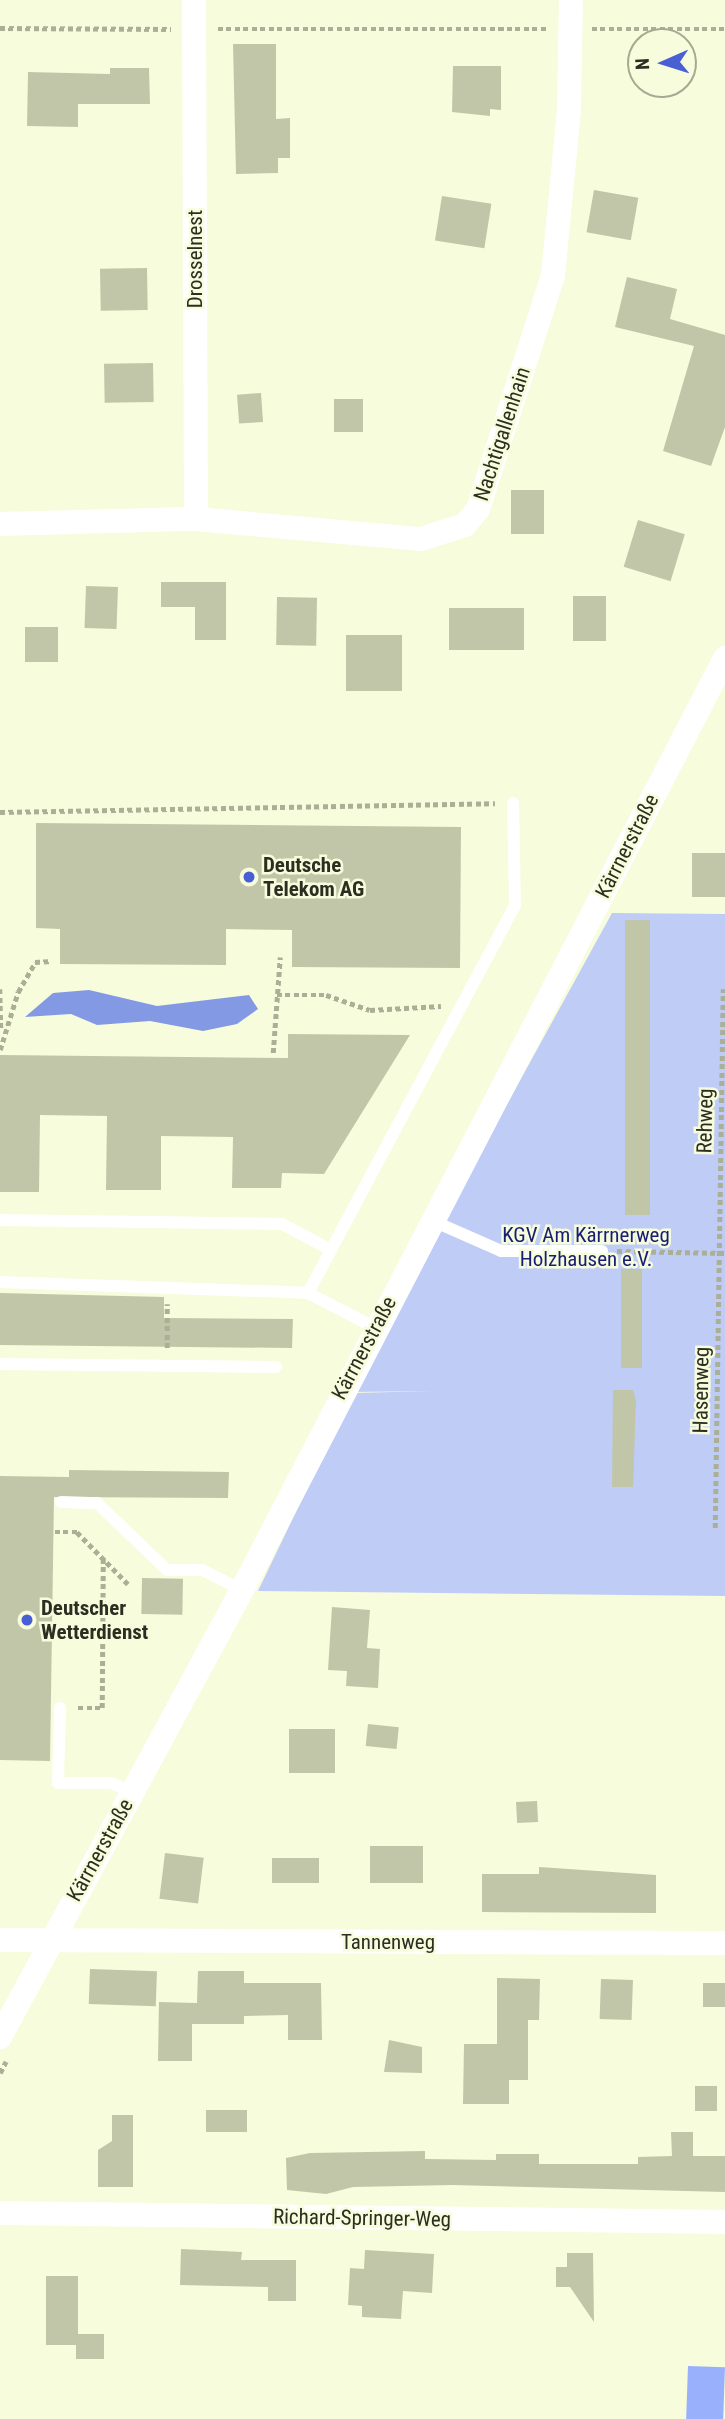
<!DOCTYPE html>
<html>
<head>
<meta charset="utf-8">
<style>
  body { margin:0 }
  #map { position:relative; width:725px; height:2419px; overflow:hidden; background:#f7fcdc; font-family:"Roboto Condensed",sans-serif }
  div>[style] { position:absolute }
  .green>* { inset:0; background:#beccf6 }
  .forest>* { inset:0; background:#99b0fd; transform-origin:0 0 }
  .water>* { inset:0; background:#8399e4 }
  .building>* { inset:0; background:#c2c6a8; transform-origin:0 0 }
  .path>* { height:4.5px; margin-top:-2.25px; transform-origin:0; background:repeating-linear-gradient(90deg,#abaf96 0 5px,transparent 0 8.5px) }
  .service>* { height:12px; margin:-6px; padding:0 6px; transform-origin:6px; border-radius:6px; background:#fff }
  .minor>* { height:24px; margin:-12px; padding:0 12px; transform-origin:12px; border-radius:12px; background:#fff }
  .dots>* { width:19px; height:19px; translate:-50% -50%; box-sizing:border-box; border:4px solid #f7fcdc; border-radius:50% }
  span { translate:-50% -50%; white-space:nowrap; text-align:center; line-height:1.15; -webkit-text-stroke:5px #f7fcdc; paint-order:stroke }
  .street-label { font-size:21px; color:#2d2e22 }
  .poi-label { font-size:21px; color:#2d2e22; font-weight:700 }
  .left { translate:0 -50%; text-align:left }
  .park-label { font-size:21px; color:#181e74 }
  .north { position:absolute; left:627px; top:28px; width:70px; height:70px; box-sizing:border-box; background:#f7fcdc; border:2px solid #a6aa92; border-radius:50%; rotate:267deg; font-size:19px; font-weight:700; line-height:28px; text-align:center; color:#2d2e22 }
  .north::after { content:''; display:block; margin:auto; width:24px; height:32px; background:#4960d4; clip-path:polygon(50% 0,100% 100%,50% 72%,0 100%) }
</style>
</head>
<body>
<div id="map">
  <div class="green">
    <div style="clip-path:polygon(612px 913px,725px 914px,725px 1596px,258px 1591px,353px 1393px,434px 1391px,349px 1392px)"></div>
  </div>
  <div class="forest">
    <div style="left:688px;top:2366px;width:37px;height:53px;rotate:2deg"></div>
  </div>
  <div class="water">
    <div style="clip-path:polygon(89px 990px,157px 1006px,249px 995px,258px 1009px,237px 1024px,203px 1031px,150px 1021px,97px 1025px,71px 1014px,25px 1017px,53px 993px)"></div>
  </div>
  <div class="building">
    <div style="clip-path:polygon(233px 44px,276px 44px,276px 119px,290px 118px,290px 158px,278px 158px,278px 173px,236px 174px)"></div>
    <div style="clip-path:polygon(453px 66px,501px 66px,501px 110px,490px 109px,490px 116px,452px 112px)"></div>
    <div style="clip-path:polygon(110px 68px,149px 68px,150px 104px,78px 104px,78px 127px,27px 126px,28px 72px,110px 74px)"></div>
    <div style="left:594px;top:190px;width:45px;height:43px;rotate:10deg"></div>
    <div style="left:442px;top:196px;width:50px;height:45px;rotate:9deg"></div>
    <div style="left:147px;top:268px;width:42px;height:47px;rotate:89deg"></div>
    <div style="clip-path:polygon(627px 277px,677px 289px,670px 319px,725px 335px,725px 427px,711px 466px,663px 451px,694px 346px,615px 327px)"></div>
    <div style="left:153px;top:363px;width:39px;height:49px;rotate:89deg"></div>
    <div style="left:261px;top:393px;width:29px;height:24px;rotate:86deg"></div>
    <div style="left:334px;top:399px;width:29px;height:33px"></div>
    <div style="left:511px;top:490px;width:33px;height:44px"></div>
    <div style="left:638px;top:520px;width:49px;height:49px;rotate:17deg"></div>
    <div style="clip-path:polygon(161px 582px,226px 582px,226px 640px,195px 640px,195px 607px,161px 607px)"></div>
    <div style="left:86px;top:586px;width:32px;height:42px;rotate:2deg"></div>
    <div style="left:573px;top:596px;width:33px;height:45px"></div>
    <div style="left:277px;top:597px;width:40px;height:48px;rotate:1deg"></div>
    <div style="left:449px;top:608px;width:75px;height:42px"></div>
    <div style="left:25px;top:627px;width:33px;height:35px"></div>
    <div style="left:346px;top:635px;width:56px;height:56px"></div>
    <div style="clip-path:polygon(36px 823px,461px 827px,460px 968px,292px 967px,292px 930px,226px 929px,226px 965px,60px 964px,60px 929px,36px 928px)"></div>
    <div style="left:692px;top:853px;width:33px;height:44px"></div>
    <div style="left:625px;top:920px;width:25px;height:295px"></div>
    <div style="clip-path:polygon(288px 1034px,410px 1035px,324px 1174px,282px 1173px,281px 1188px,232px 1188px,233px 1137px,161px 1136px,161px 1190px,106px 1190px,107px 1116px,40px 1115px,39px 1192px,0 1192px,0 1055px,288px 1058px)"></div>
    <div style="left:621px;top:1269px;width:21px;height:99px"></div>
    <div style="clip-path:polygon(0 1293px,164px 1297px,164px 1318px,293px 1319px,292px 1348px,0 1345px)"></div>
    <div style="clip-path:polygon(613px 1390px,633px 1390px,636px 1400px,633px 1487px,612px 1487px)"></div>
    <div style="clip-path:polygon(69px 1470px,229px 1472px,228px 1498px,54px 1497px,50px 1761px,0 1760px,0 1476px,69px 1477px)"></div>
    <div style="left:142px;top:1578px;width:41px;height:36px;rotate:1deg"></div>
    <div style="clip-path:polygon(332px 1607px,370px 1610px,367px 1648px,380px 1649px,378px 1688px,346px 1686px,347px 1671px,328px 1670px)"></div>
    <div style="left:368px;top:1724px;width:31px;height:22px;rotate:6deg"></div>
    <div style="left:289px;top:1729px;width:46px;height:44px"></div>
    <div style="left:537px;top:1801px;width:21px;height:21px;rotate:87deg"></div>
    <div style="left:370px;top:1846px;width:53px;height:37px"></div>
    <div style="left:165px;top:1853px;width:39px;height:46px;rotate:7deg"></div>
    <div style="left:272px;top:1858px;width:47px;height:25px"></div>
    <div style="clip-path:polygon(539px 1867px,656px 1875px,656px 1913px,482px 1912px,482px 1874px,539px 1874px)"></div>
    <div style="left:90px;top:1969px;width:67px;height:35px;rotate:2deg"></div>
    <div style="clip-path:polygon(198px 1971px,244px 1971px,244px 1983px,321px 1983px,322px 2040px,288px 2040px,288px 2015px,244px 2016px,244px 2024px,192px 2024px,192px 2061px,158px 2061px,159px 2002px,197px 2003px)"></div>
    <div style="clip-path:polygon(497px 1978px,540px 1979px,539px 2020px,528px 2020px,528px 2080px,509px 2080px,509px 2104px,463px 2104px,464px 2044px,497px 2044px)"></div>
    <div style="left:601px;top:1979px;width:32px;height:40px;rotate:2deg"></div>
    <div style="left:703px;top:1983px;width:22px;height:24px"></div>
    <div style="clip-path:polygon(389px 2040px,422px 2047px,422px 2073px,384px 2072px)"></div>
    <div style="left:695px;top:2086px;width:22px;height:25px"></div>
    <div style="left:247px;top:2110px;width:22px;height:41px;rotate:90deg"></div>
    <div style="clip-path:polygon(112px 2115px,133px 2115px,133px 2187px,98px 2187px,98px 2150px,112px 2141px)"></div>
    <div style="clip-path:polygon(671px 2132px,693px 2132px,693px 2156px,725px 2156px,725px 2192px,453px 2185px,353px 2187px,326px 2194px,287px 2190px,286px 2158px,310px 2153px,425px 2151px,425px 2159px,496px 2160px,496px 2154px,539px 2154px,539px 2164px,638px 2164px,638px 2157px,672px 2156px)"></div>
    <div style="clip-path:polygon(181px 2249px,242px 2252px,241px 2260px,296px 2260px,296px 2301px,268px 2301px,268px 2287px,180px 2285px)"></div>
    <div style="clip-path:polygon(365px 2250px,434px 2254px,432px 2293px,403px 2291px,401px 2319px,362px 2317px,362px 2306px,348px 2305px,350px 2268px,364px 2269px)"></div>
    <div style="clip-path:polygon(567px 2253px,593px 2253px,594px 2322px,570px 2287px,556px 2287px,556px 2267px,567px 2267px)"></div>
    <div style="clip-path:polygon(46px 2276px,78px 2276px,78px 2334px,104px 2334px,104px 2359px,76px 2359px,76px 2345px,46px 2345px)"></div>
  </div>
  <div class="path">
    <div style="left:0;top:28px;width:171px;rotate:0.3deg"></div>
    <div style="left:218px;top:29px;width:331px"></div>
    <div style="left:592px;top:29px;width:133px"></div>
    <div style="left:0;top:812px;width:495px;rotate:-1deg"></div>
    <div style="left:0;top:989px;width:42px;rotate:88.6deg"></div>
    <div style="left:277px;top:995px;width:49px"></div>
    <div style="left:326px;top:995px;width:46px;rotate:18.8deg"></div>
    <div style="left:370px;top:1010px;width:71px;rotate:-3.2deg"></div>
    <div style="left:0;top:1050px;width:61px;rotate:-72.8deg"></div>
    <div style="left:18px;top:992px;width:34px;rotate:-60deg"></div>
    <div style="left:35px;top:962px;width:17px;rotate:-3deg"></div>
    <div style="left:273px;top:1053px;width:96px;rotate:-85.8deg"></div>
    <div style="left:617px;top:1251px;width:108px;rotate:1.1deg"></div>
    <div style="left:167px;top:1348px;width:44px;rotate:-90deg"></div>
    <div style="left:715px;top:1528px;width:539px;rotate:-89.15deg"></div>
    <div style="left:55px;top:1532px;width:22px"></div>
    <div style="left:77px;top:1532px;width:73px;rotate:45.6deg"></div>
    <div style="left:78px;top:1708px;width:24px"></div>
    <div style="left:102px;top:1708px;width:150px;rotate:-89.6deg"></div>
    <div style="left:0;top:2073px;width:13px;rotate:-63deg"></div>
  </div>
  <div class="service">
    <div style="left:0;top:1220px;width:282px;rotate:0.8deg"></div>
    <div style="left:282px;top:1224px;width:55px;rotate:28deg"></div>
    <div style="left:433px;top:1221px;width:74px;rotate:23.8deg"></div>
    <div style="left:501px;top:1251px;width:101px"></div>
    <div style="left:0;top:1282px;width:308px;rotate:2deg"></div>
    <div style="left:308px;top:1293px;width:74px;rotate:27.3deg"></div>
    <div style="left:308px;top:1293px;width:439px;rotate:-61.9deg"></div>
    <div style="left:515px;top:906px;width:103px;rotate:-91.1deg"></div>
    <div style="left:0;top:1364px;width:276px;rotate:0.6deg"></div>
    <div style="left:61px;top:1502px;width:36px;rotate:2deg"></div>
    <div style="left:97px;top:1503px;width:97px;rotate:43.7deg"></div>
    <div style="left:167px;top:1570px;width:35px"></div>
    <div style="left:202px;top:1570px;width:45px;rotate:26.6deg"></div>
    <div style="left:60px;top:1708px;width:75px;rotate:91.5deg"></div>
    <div style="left:58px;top:1783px;width:53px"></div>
    <div style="left:111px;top:1783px;width:23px;rotate:23deg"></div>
  </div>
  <div class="minor">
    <div style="left:194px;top:0;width:519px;rotate:89.78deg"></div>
    <div style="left:0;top:524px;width:196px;rotate:-1.5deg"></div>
    <div style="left:196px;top:519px;width:226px;rotate:5.1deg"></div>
    <div style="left:421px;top:539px;width:46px;rotate:-17.7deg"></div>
    <div style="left:465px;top:525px;width:21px;rotate:-51deg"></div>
    <div style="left:478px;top:509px;width:245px;rotate:-72.2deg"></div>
    <div style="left:553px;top:276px;width:167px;rotate:-84.5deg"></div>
    <div style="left:569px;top:110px;width:110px;rotate:-89deg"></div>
    <div style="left:0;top:1940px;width:725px;rotate:0.24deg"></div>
    <div style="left:0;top:2037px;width:508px;rotate:-61.57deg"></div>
    <div style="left:242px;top:1590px;width:1050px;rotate:-62.6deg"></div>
    <div style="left:0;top:2213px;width:725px;rotate:0.71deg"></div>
  </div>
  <div class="dots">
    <div style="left:249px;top:877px;background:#4960d4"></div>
    <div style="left:27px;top:1620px;background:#4960d4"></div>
  </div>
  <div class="street-label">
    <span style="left:195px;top:259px;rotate:-90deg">Drosselnest</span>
    <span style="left:502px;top:434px;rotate:-72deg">Nachtigallenhain</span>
    <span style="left:627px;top:846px;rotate:-63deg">Kärrnerstraße</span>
    <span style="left:705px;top:1121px;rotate:-89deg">Rehweg</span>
    <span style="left:364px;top:1348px;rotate:-62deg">Kärrnerstraße</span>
    <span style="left:701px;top:1390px;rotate:-89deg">Hasenweg</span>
    <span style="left:100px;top:1850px;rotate:-61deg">Kärrnerstraße</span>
    <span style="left:388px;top:1942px">Tannenweg</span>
    <span style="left:362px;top:2218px;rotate:1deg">Richard-Springer-Weg</span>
  </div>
  <div class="poi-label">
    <span class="left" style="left:263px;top:877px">Deutsche<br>Telekom AG</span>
    <span class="left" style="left:41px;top:1620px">Deutscher<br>Wetterdienst</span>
  </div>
  <div class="park-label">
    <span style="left:586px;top:1247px">KGV Am Kärrnerweg<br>Holzhausen e.V.</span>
  </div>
  <div class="north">N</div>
</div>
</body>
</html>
